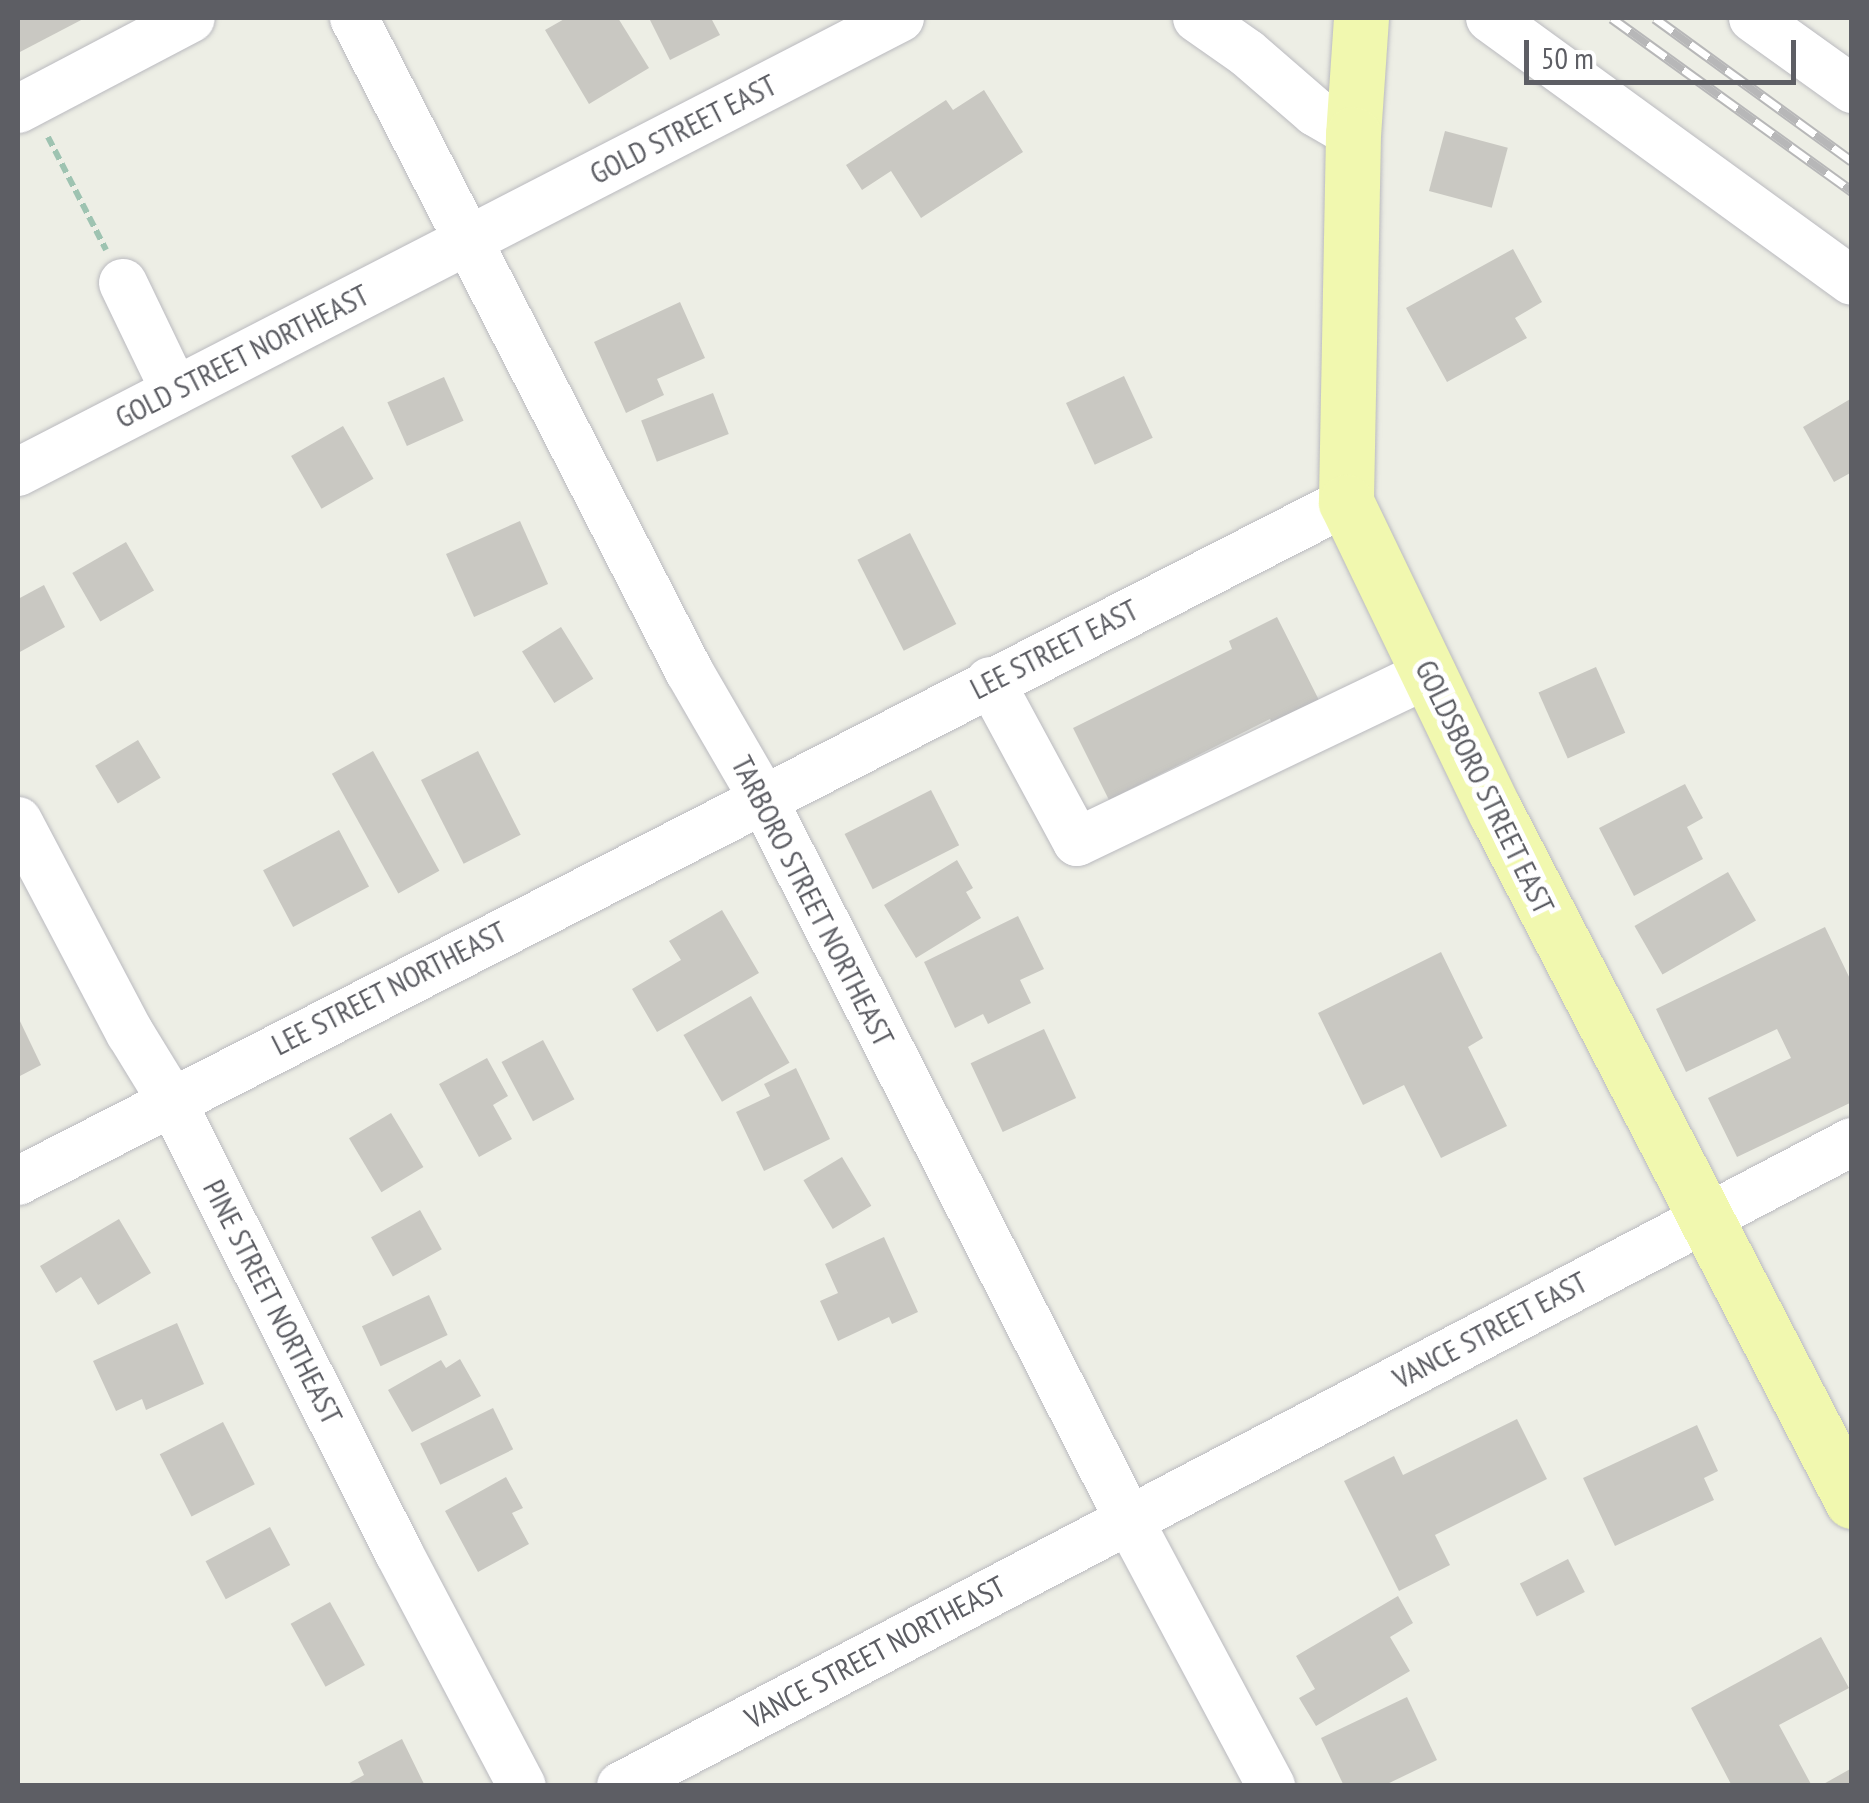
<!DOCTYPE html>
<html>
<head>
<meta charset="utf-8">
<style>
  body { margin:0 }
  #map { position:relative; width:1869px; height:1803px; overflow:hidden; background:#edeee5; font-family:"PT Sans Narrow",sans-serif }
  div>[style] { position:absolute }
  .building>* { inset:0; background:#c9c8c2; transform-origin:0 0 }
  .path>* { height:6px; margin-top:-3px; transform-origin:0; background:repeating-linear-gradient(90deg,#9ec3b1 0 10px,transparent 0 15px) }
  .roads { filter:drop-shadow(0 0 2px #bababf) drop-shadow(0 0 2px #bababf) }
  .minor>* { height:48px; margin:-24px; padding:0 24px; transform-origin:24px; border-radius:24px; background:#fff }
  .major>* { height:55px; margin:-27.5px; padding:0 27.5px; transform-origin:27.5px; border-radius:27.5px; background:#f1f8af }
  .rail>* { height:11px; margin-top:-5.5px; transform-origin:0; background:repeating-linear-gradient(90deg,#fff 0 22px,#b7b7b8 0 44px); box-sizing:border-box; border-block:2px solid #b7b7b8 }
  span { translate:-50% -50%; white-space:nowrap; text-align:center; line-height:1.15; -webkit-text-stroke:10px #fff; paint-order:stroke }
  .street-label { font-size:30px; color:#5d5e64 }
  .frame { position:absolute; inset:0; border:20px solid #5d5e64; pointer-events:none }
  .scale { position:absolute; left:1524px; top:40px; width:272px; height:45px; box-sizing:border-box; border:5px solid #5d5e64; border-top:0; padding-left:12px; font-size:30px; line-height:35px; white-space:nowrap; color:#5d5e64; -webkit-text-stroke:8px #fff; paint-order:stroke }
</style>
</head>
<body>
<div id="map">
  <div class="building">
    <div style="clip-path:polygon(18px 18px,85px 18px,18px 53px)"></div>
    <div style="clip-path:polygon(566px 18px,618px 18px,649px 68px,589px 104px,545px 30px)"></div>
    <div style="clip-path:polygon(649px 18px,711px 18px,720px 35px,670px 60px)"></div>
    <div style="clip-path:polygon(984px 90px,1023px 152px,921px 218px,891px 171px,862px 190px,846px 165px,946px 100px,953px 110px)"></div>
    <div style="left:1445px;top:131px;width:65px;height:62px;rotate:15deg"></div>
    <div style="clip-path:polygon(1513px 249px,1542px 302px,1515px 318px,1527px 338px,1447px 382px,1406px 308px)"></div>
    <div style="clip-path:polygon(680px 302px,705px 358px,657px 379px,664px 395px,626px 413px,594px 342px)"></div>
    <div style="left:1124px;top:376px;width:68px;height:64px;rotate:65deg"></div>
    <div style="left:444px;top:377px;width:48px;height:62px;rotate:66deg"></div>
    <div style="left:713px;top:393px;width:44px;height:77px;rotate:69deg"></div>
    <div style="clip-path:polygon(1852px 398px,1852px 472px,1834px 482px,1803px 427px)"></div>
    <div style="left:343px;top:426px;width:61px;height:60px;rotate:60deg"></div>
    <div style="left:520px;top:521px;width:69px;height:81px;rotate:66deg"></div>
    <div style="left:910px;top:533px;width:102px;height:59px;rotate:63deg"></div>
    <div style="left:126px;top:542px;width:56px;height:62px;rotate:60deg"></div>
    <div style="clip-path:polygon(44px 585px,65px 627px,18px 653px,18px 599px)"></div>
    <div style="clip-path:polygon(1277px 617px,1323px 708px,1276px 732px,1270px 719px,1109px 800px,1073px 728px,1232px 649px,1229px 641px)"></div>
    <div style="left:561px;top:627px;width:61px;height:46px;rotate:58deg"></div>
    <div style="left:1596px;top:667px;width:72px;height:63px;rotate:66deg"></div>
    <div style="left:138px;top:740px;width:44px;height:50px;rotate:59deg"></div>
    <div style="left:373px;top:751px;width:137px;height:47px;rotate:61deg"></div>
    <div style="left:478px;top:751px;width:94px;height:64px;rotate:63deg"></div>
    <div style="clip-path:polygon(1685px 784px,1703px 818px,1687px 827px,1703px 859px,1634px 896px,1599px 828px)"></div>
    <div style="left:931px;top:790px;width:62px;height:97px;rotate:63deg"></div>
    <div style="left:339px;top:830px;width:64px;height:86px;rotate:62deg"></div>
    <div style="clip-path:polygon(957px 860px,973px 888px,966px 892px,981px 918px,916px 958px,884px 905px)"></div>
    <div style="left:1728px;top:872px;width:56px;height:108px;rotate:60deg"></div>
    <div style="clip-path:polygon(722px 910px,759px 973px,657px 1032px,632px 989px,681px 960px,669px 941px)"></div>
    <div style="clip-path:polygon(1018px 916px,1044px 969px,1020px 980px,1031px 1003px,988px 1024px,983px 1014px,955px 1028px,924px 962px)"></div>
    <div style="clip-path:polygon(1825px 927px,1852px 983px,1852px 1102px,1737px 1157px,1708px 1098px,1791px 1058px,1777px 1029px,1686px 1072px,1656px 1009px)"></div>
    <div style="clip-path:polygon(1441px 952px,1483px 1038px,1468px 1047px,1507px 1126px,1441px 1158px,1404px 1085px,1363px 1105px,1318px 1013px)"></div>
    <div style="left:751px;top:996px;width:77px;height:78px;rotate:60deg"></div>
    <div style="clip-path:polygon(18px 1017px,41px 1065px,18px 1077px)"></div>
    <div style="left:1044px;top:1029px;width:76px;height:81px;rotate:65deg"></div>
    <div style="left:543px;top:1040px;width:67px;height:47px;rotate:62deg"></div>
    <div style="clip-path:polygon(487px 1058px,508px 1096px,493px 1105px,512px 1139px,479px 1157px,439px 1084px)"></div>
    <div style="clip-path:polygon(796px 1068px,830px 1139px,764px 1171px,736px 1112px,770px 1096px,764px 1084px)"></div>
    <div style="left:391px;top:1113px;width:63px;height:49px;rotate:59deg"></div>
    <div style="left:842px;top:1157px;width:57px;height:45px;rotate:59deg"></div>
    <div style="left:420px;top:1210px;width:45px;height:56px;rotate:61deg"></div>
    <div style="clip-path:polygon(119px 1219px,151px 1273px,98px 1305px,81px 1277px,56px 1293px,40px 1266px)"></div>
    <div style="clip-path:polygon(884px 1237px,918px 1312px,892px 1324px,889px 1317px,838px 1341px,820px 1301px,838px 1293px,825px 1264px)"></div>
    <div style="left:429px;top:1295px;width:44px;height:74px;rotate:65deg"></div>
    <div style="clip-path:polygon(177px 1323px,204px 1384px,146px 1410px,142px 1399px,116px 1411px,93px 1361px)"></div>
    <div style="clip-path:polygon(460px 1359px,481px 1396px,412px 1432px,388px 1390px,441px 1360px,446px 1368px)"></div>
    <div style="left:493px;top:1408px;width:46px;height:81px;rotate:64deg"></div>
    <div style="clip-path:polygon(1517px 1419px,1547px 1479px,1435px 1535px,1450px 1565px,1399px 1591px,1344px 1481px,1394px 1456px,1403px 1475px)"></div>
    <div style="left:223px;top:1422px;width:70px;height:71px;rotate:63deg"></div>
    <div style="clip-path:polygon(1697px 1425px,1718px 1471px,1704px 1478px,1714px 1500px,1615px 1546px,1583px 1478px)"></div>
    <div style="clip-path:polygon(506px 1477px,523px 1508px,512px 1513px,529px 1544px,478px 1572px,445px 1511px)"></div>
    <div style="left:270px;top:1527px;width:43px;height:73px;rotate:62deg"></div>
    <div style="left:1568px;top:1559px;width:37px;height:54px;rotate:63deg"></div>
    <div style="clip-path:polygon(1398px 1596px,1413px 1623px,1390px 1637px,1410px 1671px,1316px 1726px,1299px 1698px,1315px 1689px,1296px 1656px)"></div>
    <div style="left:330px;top:1602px;width:72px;height:45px;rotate:61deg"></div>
    <div style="clip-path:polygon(1821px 1637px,1849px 1688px,1779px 1725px,1812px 1786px,1732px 1786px,1691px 1708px)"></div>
    <div style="clip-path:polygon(1407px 1697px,1437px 1760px,1383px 1786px,1344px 1786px,1321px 1738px)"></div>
    <div style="clip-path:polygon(402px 1739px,425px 1786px,344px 1786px,364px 1775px,358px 1762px)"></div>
    <div style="clip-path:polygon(1852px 1768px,1852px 1786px,1820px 1786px)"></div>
  </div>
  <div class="path">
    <div style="left:48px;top:137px;width:127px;rotate:62.8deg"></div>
  </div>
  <div class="roads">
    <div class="minor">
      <div style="left:354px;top:18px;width:734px;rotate:62.84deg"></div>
      <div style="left:689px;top:671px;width:146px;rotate:59.9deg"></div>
      <div style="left:762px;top:797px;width:809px;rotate:63.09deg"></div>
      <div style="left:1128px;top:1518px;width:304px;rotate:61.9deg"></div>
      <div style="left:1197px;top:18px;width:61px;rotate:35deg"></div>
      <div style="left:1247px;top:53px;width:90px;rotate:40.9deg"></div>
      <div style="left:1315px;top:112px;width:44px;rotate:30.1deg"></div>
      <div style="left:1490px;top:18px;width:447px;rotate:36deg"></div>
      <div style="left:1753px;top:18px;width:122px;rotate:35.6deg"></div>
      <div style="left:18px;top:109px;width:195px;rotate:-27.7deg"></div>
      <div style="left:123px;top:283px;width:120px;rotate:64.3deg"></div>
      <div style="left:18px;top:472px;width:992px;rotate:-27.24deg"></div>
      <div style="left:990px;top:681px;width:183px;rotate:61.6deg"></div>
      <div style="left:1077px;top:842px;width:390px;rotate:-25.6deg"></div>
      <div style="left:18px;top:821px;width:240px;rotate:62.2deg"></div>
      <div style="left:130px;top:1033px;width:79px;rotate:58.5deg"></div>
      <div style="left:171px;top:1100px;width:507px;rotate:63.28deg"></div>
      <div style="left:399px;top:1553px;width:263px;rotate:62.2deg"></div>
      <div style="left:18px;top:1181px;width:1492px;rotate:-27.08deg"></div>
      <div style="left:621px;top:1786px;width:1389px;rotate:-27.62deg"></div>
    </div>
    <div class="major">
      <div style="left:1361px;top:18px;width:116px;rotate:93.9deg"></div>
      <div style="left:1353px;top:134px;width:368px;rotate:91.1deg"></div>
      <div style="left:1346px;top:502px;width:343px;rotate:64.3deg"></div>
      <div style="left:1495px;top:811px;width:777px;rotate:62.64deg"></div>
    </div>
  </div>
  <div class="rail">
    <div style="left:1612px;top:18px;width:296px;rotate:35.8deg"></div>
    <div style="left:1655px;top:18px;width:243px;rotate:36deg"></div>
  </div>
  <div class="street-label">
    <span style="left:683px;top:129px;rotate:-27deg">GOLD STREET EAST</span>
    <span style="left:242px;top:356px;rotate:-27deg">GOLD STREET NORTHEAST</span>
    <span style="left:1054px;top:649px;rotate:-27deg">LEE STREET EAST</span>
    <span style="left:1485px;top:787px;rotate:64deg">GOLDSBORO STREET EAST</span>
    <span style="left:813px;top:901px;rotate:63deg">TARBORO STREET NORTHEAST</span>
    <span style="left:389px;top:988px;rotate:-27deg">LEE STREET NORTHEAST</span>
    <span style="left:273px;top:1302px;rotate:63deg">PINE STREET NORTHEAST</span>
    <span style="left:1490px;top:1330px;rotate:-28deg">VANCE STREET EAST</span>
    <span style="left:875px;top:1652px;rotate:-28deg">VANCE STREET NORTHEAST</span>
  </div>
  <div class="frame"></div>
  <div class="scale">50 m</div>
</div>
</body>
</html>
